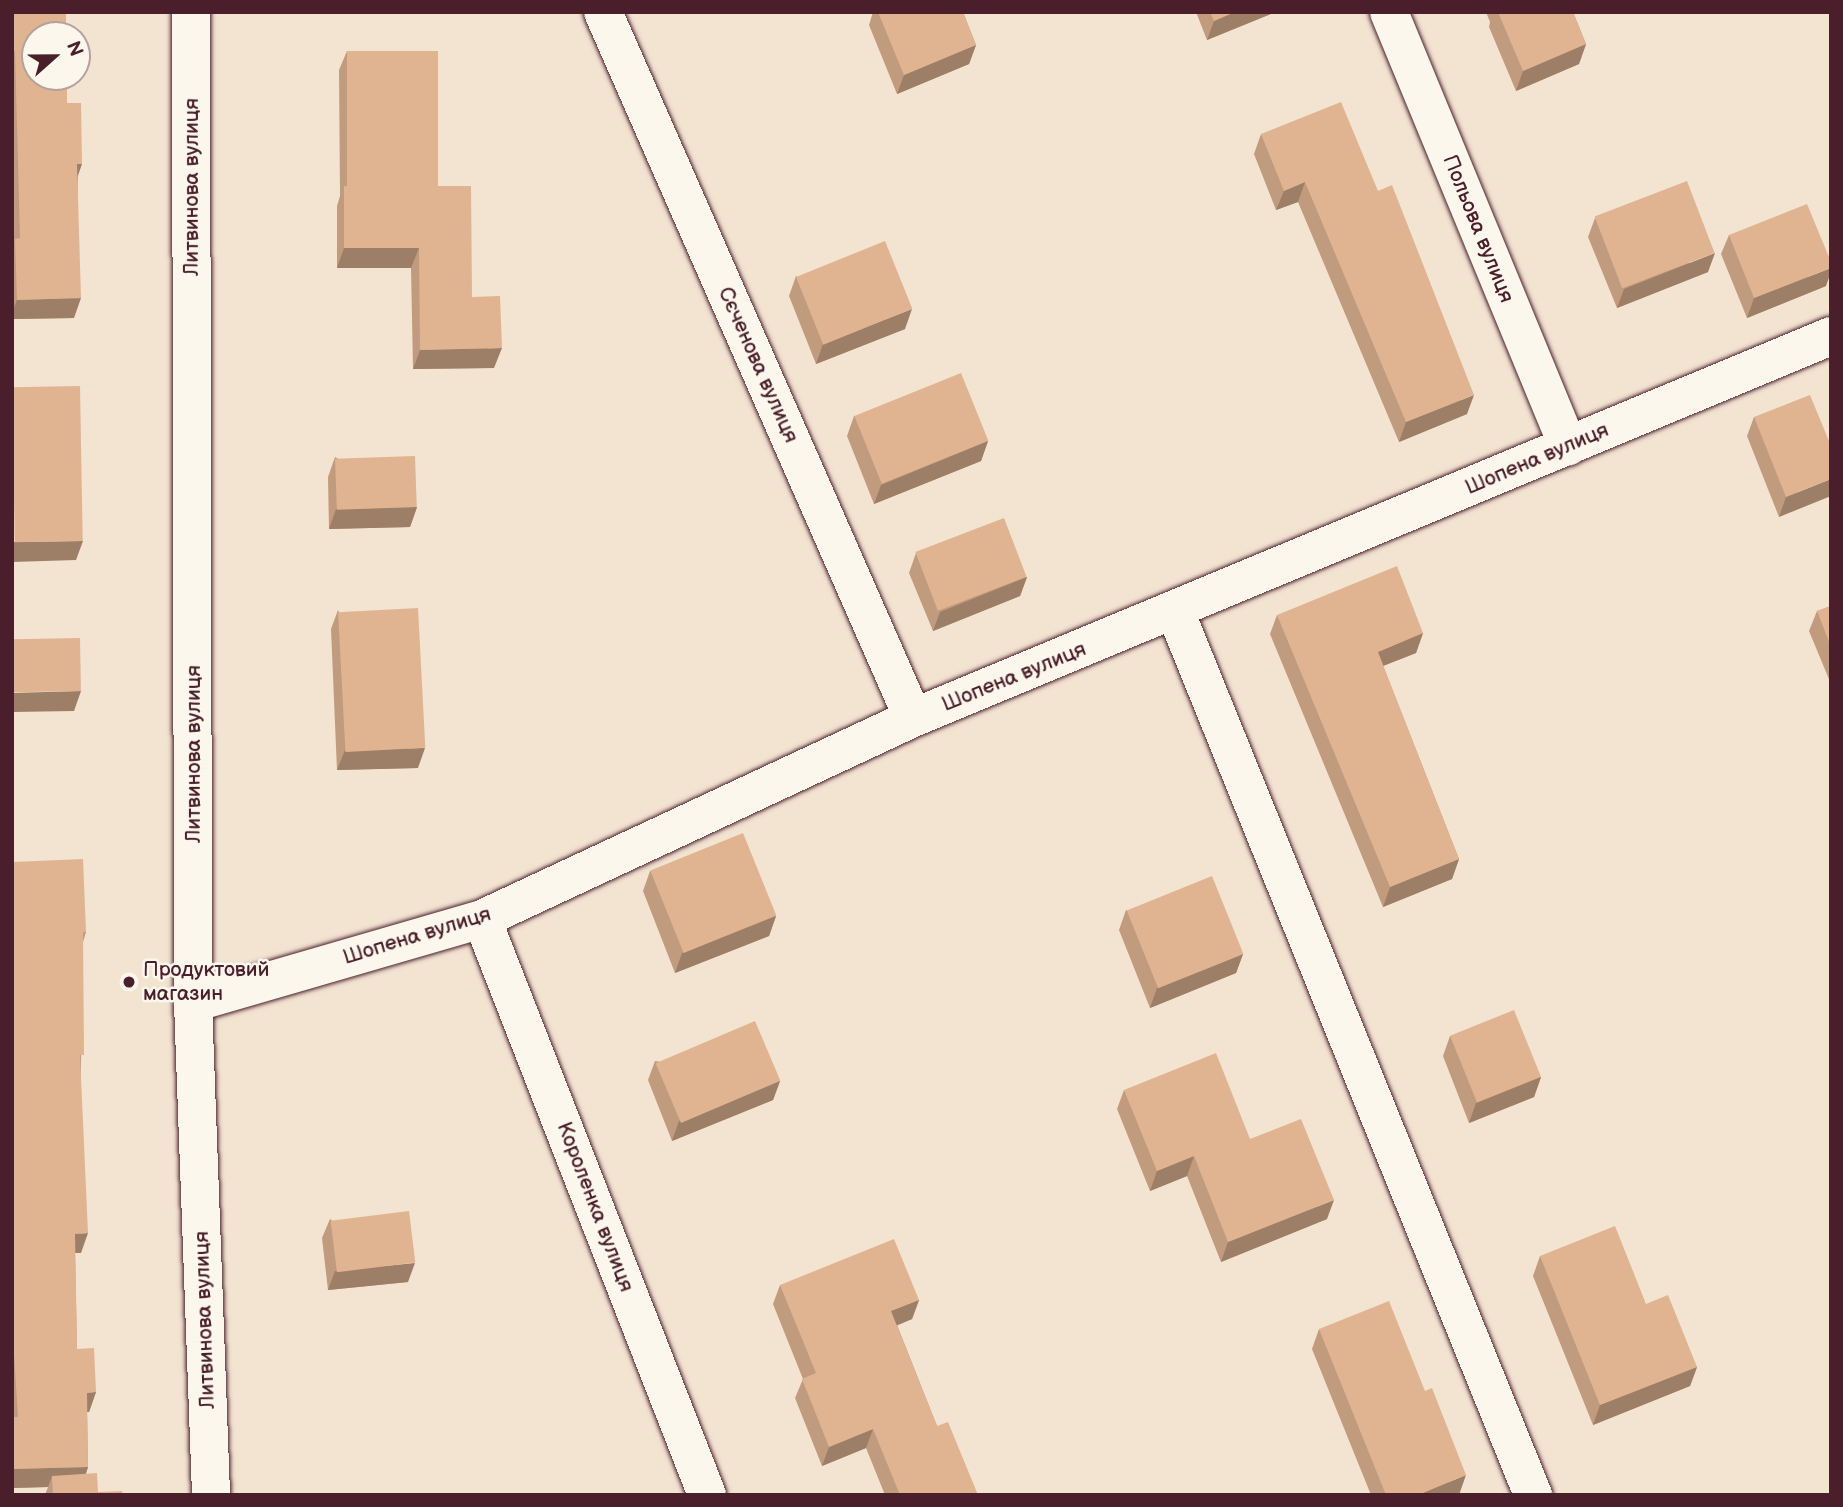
<!DOCTYPE html>
<html>
<head>
<meta charset="utf-8">
<style>
  body { margin:0 }
  #map { position:relative; width:1843px; height:1507px; overflow:hidden; background:#f3e3d1; font-family:"Balsamiq Sans",sans-serif }
  div>[style] { position:absolute }
  .roads { filter:drop-shadow(0 0 2px #4a1f2b) drop-shadow(0 0 2px #4a1f2b) }
  .minor>* { height:38px; margin:-19px; padding:0 19px; transform-origin:19px; border-radius:19px; background:#fbf7ec }
  .wall>* { inset:0; background:#c19b7d }
  .shaded-wall>* { inset:0; background:#9d7e66 }
  .building>* { inset:0; background:#e0b491; transform-origin:0 0 }
  .dots>* { width:19px; height:19px; translate:-50% -50%; box-sizing:border-box; border:4px solid #fbf7ec; border-radius:50% }
  span { translate:-50% -50%; white-space:nowrap; text-align:center; line-height:1.15; -webkit-text-stroke:5px #fbf7ec; paint-order:stroke }
  .street-label { font-size:21px; color:#4a1f2b }
  .poi-label { font-size:21px; color:#4a1f2b }
  .left { translate:0 -50%; text-align:left }
  .frame { position:absolute; inset:0; border:14px solid #4a1f2b; pointer-events:none }
  .north { position:absolute; left:21px; top:21px; width:70px; height:70px; box-sizing:border-box; background:#fbf7ec; border:2px solid #b4a19f; border-radius:50%; rotate:69deg; font-size:19px; font-weight:700; line-height:28px; text-align:center; color:#4a1f2b }
  .north::after { content:''; display:block; margin:auto; width:24px; height:32px; background:#4a1f2b; clip-path:polygon(50% 0,100% 100%,50% 72%,0 100%) }
</style>
</head>
<body>
<div id="map">
  <div class="roads">
    <div class="minor">
      <div style="left:191px;top:12px;width:991px;rotate:89.88deg"></div>
      <div style="left:193px;top:1003px;width:492px;rotate:87.9deg"></div>
      <div style="left:603px;top:12px;width:771px;rotate:66.29deg"></div>
      <div style="left:1389px;top:12px;width:470px;rotate:67.6deg"></div>
      <div style="left:1175px;top:611px;width:954px;rotate:67.95deg"></div>
      <div style="left:482px;top:919px;width:618px;rotate:68.66deg"></div>
      <div style="left:193px;top:1003px;width:301px;rotate:-16.2deg"></div>
      <div style="left:482px;top:919px;width:476px;rotate:-25deg"></div>
      <div style="left:913px;top:718px;width:994px;rotate:-22.59deg"></div>
    </div>
  </div>
  <div class="wall">
    <div style="clip-path:polygon(12px 12px,67px 103px,78px 176px,74px 318px,12px 319px)"></div>
    <div style="clip-path:polygon(873px 12px,963px 12px,976px 45px,969px 64px,897px 94px,869px 25px)"></div>
    <div style="clip-path:polygon(1196px 12px,1276px 12px,1207px 40px)"></div>
    <div style="clip-path:polygon(1486px 12px,1573px 12px,1586px 44px,1579px 64px,1516px 91px,1489px 27px,1490px 22px)"></div>
    <div style="clip-path:polygon(347px 51px,438px 186px,494px 368px,413px 369px,411px 268px,337px 268px,337px 206px,340px 196px,339px 70px)"></div>
    <div style="clip-path:polygon(1261px 134px,1378px 191px,1467px 414px,1399px 442px,1298px 202px,1276px 210px,1254px 154px)"></div>
    <div style="clip-path:polygon(1595px 218px,1708px 272px,1617px 308px,1588px 237px)"></div>
    <div style="clip-path:polygon(1729px 235px,1826px 286px,1747px 318px,1721px 254px)"></div>
    <div style="clip-path:polygon(796px 276px,905px 329px,816px 364px,789px 296px)"></div>
    <div style="clip-path:polygon(854px 416px,988px 441px,981px 461px,874px 504px,847px 436px)"></div>
    <div style="clip-path:polygon(1754px 417px,1831px 446px,1779px 517px,1747px 436px)"></div>
    <div style="clip-path:polygon(335px 457px,417px 507px,410px 527px,329px 529px,328px 477px)"></div>
    <div style="clip-path:polygon(916px 553px,1027px 577px,1020px 596px,933px 631px,909px 573px)"></div>
    <div style="clip-path:polygon(1831px 606px,1831px 684px,1809px 631px,1817px 611px)"></div>
    <div style="clip-path:polygon(338px 610px,418px 768px,337px 770px,331px 629px)"></div>
    <div style="clip-path:polygon(1277px 615px,1423px 633px,1416px 653px,1383px 666px,1459px 859px,1452px 879px,1383px 907px,1270px 634px)"></div>
    <div style="clip-path:polygon(12px 862px,86px 932px,83px 942px,81px 1064px,81px 1253px,75px 1253px,77px 1349px,96px 1392px,89px 1412px,87px 1412px,88px 1467px,86px 1474px,98px 1492px,123px 1495px,45px 1495px,48px 1487px,12px 1488px)"></div>
    <div style="clip-path:polygon(650px 871px,776px 916px,769px 936px,675px 973px,643px 891px)"></div>
    <div style="clip-path:polygon(1126px 910px,1243px 954px,1236px 973px,1150px 1008px,1119px 930px)"></div>
    <div style="clip-path:polygon(1450px 1036px,1541px 1077px,1534px 1097px,1469px 1123px,1443px 1056px)"></div>
    <div style="clip-path:polygon(655px 1061px,780px 1081px,773px 1100px,672px 1141px,648px 1080px)"></div>
    <div style="clip-path:polygon(1124px 1090px,1250px 1139px,1327px 1219px,1221px 1262px,1187px 1176px,1150px 1191px,1117px 1109px)"></div>
    <div style="clip-path:polygon(330px 1219px,408px 1282px,328px 1290px,322px 1238px)"></div>
    <div style="clip-path:polygon(1540px 1256px,1697px 1367px,1690px 1386px,1593px 1425px,1533px 1276px)"></div>
    <div style="clip-path:polygon(780px 1285px,919px 1300px,912px 1319px,897px 1325px,937px 1426px,978px 1495px,885px 1495px,866px 1448px,822px 1466px,795px 1398px,803px 1379px,773px 1304px)"></div>
    <div style="clip-path:polygon(1319px 1329px,1459px 1495px,1371px 1495px,1312px 1349px)"></div>
  </div>
  <div class="shaded-wall">
    <div style="clip-path:polygon(1235px 12px,1276px 12px,1207px 40px,1214px 21px)"></div>
    <div style="clip-path:polygon(1586px 44px,1579px 64px,1516px 91px,1523px 71px)"></div>
    <div style="clip-path:polygon(976px 45px,969px 64px,897px 94px,904px 75px)"></div>
    <div style="clip-path:polygon(77px 164px,82px 164px,75px 184px)"></div>
    <div style="clip-path:polygon(1305px 182px,1298px 202px,1276px 210px,1284px 191px)"></div>
    <div style="clip-path:polygon(344px 248px,419px 248px,411px 268px,337px 268px)"></div>
    <div style="clip-path:polygon(1715px 253px,1708px 272px,1617px 308px,1624px 289px)"></div>
    <div style="clip-path:polygon(1831px 268px,1831px 272px,1826px 286px,1747px 318px,1754px 298px)"></div>
    <div style="clip-path:polygon(81px 298px,74px 318px,12px 319px,12px 312px,17px 300px)"></div>
    <div style="clip-path:polygon(912px 309px,905px 329px,816px 364px,823px 344px)"></div>
    <div style="clip-path:polygon(502px 348px,494px 368px,413px 369px,420px 350px)"></div>
    <div style="clip-path:polygon(1474px 395px,1467px 414px,1399px 442px,1406px 422px)"></div>
    <div style="clip-path:polygon(988px 441px,981px 461px,874px 504px,881px 485px)"></div>
    <div style="clip-path:polygon(1831px 479px,1831px 496px,1779px 517px,1786px 497px)"></div>
    <div style="clip-path:polygon(417px 507px,410px 527px,329px 529px,336px 509px)"></div>
    <div style="clip-path:polygon(83px 541px,76px 560px,12px 562px,12px 542px)"></div>
    <div style="clip-path:polygon(1027px 577px,1020px 596px,933px 631px,940px 612px)"></div>
    <div style="clip-path:polygon(1423px 633px,1416px 653px,1370px 671px,1378px 652px)"></div>
    <div style="clip-path:polygon(81px 691px,74px 711px,12px 712px,12px 693px)"></div>
    <div style="clip-path:polygon(425px 748px,418px 768px,337px 770px,345px 750px)"></div>
    <div style="clip-path:polygon(1459px 859px,1452px 879px,1383px 907px,1390px 887px)"></div>
    <div style="clip-path:polygon(776px 916px,769px 936px,675px 973px,682px 953px)"></div>
    <div style="clip-path:polygon(1243px 954px,1236px 973px,1150px 1008px,1157px 988px)"></div>
    <div style="clip-path:polygon(1541px 1077px,1534px 1097px,1469px 1123px,1476px 1103px)"></div>
    <div style="clip-path:polygon(780px 1081px,773px 1100px,672px 1141px,679px 1121px)"></div>
    <div style="clip-path:polygon(1194px 1156px,1187px 1176px,1150px 1191px,1157px 1171px)"></div>
    <div style="clip-path:polygon(1334px 1200px,1327px 1219px,1221px 1262px,1228px 1242px)"></div>
    <div style="clip-path:polygon(88px 1233px,81px 1253px,68px 1253px,75px 1234px)"></div>
    <div style="clip-path:polygon(415px 1263px,408px 1282px,328px 1290px,335px 1271px)"></div>
    <div style="clip-path:polygon(919px 1300px,912px 1319px,884px 1331px,891px 1311px)"></div>
    <div style="clip-path:polygon(1697px 1367px,1690px 1386px,1593px 1425px,1600px 1405px)"></div>
    <div style="clip-path:polygon(96px 1392px,89px 1412px,80px 1412px,87px 1393px)"></div>
    <div style="clip-path:polygon(873px 1429px,866px 1448px,822px 1466px,829px 1447px)"></div>
    <div style="clip-path:polygon(88px 1467px,81px 1487px,52px 1476px,48px 1487px,12px 1488px,12px 1469px)"></div>
    <div style="clip-path:polygon(1466px 1475px,1459px 1495px,1418px 1495px)"></div>
  </div>
  <div class="building">
    <div style="clip-path:polygon(12px 12px,66px 12px,66px 35px,35px 35px,35px 77px,67px 77px,67px 103px,81px 103px,82px 164px,77px 164px,81px 298px,17px 300px,15px 239px,20px 238px,15px 51px,12px 51px)"></div>
    <div style="clip-path:polygon(878px 12px,963px 12px,976px 45px,904px 75px)"></div>
    <div style="clip-path:polygon(1210px 12px,1235px 12px,1214px 21px)"></div>
    <div style="clip-path:polygon(1498px 12px,1573px 12px,1586px 44px,1523px 71px)"></div>
    <div style="clip-path:polygon(347px 51px,438px 51px,438px 186px,471px 186px,472px 297px,500px 296px,502px 348px,420px 350px,419px 248px,344px 248px,344px 186px,347px 186px)"></div>
    <div style="clip-path:polygon(1341px 102px,1378px 191px,1392px 185px,1474px 395px,1406px 422px,1305px 182px,1284px 191px,1261px 134px)"></div>
    <div style="left:1687px;top:181px;width:77px;height:99px;rotate:69deg"></div>
    <div style="clip-path:polygon(1807px 204px,1831px 262px,1831px 268px,1754px 298px,1729px 235px)"></div>
    <div style="left:885px;top:241px;width:73px;height:96px;rotate:68deg"></div>
    <div style="left:961px;top:373px;width:73px;height:115px;rotate:68deg"></div>
    <div style="left:80px;top:386px;width:155px;height:68px;rotate:89deg"></div>
    <div style="clip-path:polygon(1810px 395px,1831px 446px,1831px 479px,1786px 497px,1754px 417px)"></div>
    <div style="left:415px;top:456px;width:51px;height:80px;rotate:88deg"></div>
    <div style="left:1004px;top:518px;width:63px;height:95px;rotate:69deg"></div>
    <div style="clip-path:polygon(1397px 566px,1423px 633px,1378px 652px,1459px 859px,1390px 887px,1277px 615px)"></div>
    <div style="clip-path:polygon(1831px 606px,1831px 647px,1817px 611px)"></div>
    <div style="left:418px;top:608px;width:140px;height:80px;rotate:87deg"></div>
    <div style="left:80px;top:638px;width:53px;height:68px;rotate:89deg"></div>
    <div style="left:743px;top:833px;width:89px;height:100px;rotate:68deg"></div>
    <div style="clip-path:polygon(83px 859px,86px 932px,83px 932px,84px 1055px,80px 1055px,88px 1233px,75px 1234px,77px 1349px,94px 1348px,96px 1392px,87px 1393px,88px 1467px,12px 1469px,12px 1417px,18px 1417px,12px 1322px,12px 862px)"></div>
    <div style="left:1212px;top:876px;width:84px;height:92px;rotate:68deg"></div>
    <div style="left:1514px;top:1010px;width:72px;height:69px;rotate:68deg"></div>
    <div style="left:755px;top:1021px;width:65px;height:108px;rotate:67deg"></div>
    <div style="clip-path:polygon(1216px 1053px,1250px 1139px,1301px 1119px,1334px 1200px,1228px 1242px,1194px 1156px,1157px 1171px,1124px 1090px)"></div>
    <div style="left:409px;top:1211px;width:52px;height:79px;rotate:83deg"></div>
    <div style="clip-path:polygon(1615px 1226px,1646px 1304px,1668px 1295px,1697px 1367px,1600px 1405px,1540px 1256px)"></div>
    <div style="clip-path:polygon(894px 1239px,919px 1300px,891px 1311px,937px 1426px,948px 1422px,978px 1495px,900px 1495px,873px 1429px,829px 1447px,802px 1379px,816px 1373px,780px 1285px)"></div>
    <div style="clip-path:polygon(1389px 1301px,1425px 1391px,1432px 1388px,1466px 1475px,1418px 1495px,1386px 1495px,1319px 1329px)"></div>
    <div style="clip-path:polygon(97px 1473px,98px 1492px,122px 1491px,123px 1495px,53px 1495px,52px 1476px)"></div>
  </div>
  <div class="dots">
    <div style="left:129px;top:982px;background:#4a1f2b"></div>
  </div>
  <div class="street-label">
    <span style="left:192px;top:187px;rotate:-90deg">Литвинова вулиця</span>
    <span style="left:1478px;top:229px;rotate:68deg">Польова вулиця</span>
    <span style="left:758px;top:365px;rotate:66deg">Сєченова вулиця</span>
    <span style="left:1537px;top:459px;rotate:-23deg">Шопена вулиця</span>
    <span style="left:1014px;top:677px;rotate:-22deg">Шопена вулиця</span>
    <span style="left:194px;top:754px;rotate:-90deg">Литвинова вулиця</span>
    <span style="left:417px;top:936px;rotate:-17deg">Шопена вулиця</span>
    <span style="left:595px;top:1207px;rotate:69deg">Короленка вулиця</span>
    <span style="left:205px;top:1320px;rotate:-92deg">Литвинова вулиця</span>
  </div>
  <div class="poi-label">
    <span class="left" style="left:143px;top:982px">Продуктовий<br>магазин</span>
  </div>
  <div class="frame"></div>
  <div class="north">N</div>
</div>
</body>
</html>
